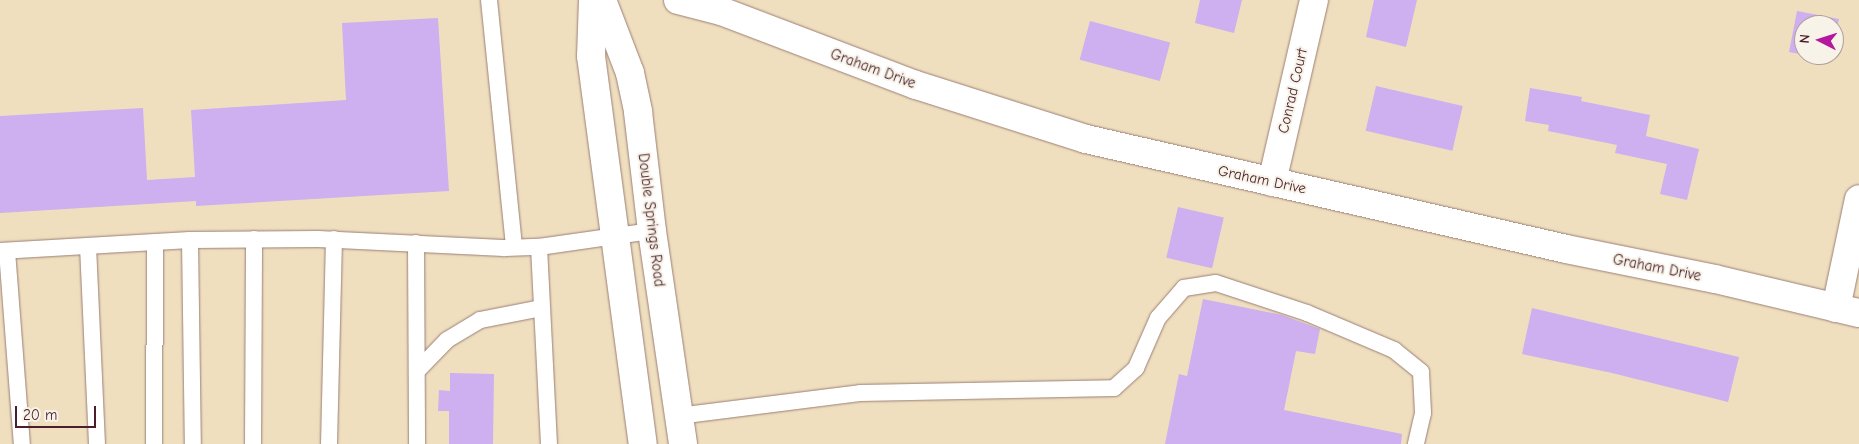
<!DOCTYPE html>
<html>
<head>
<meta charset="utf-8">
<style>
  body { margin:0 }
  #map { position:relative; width:1859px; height:444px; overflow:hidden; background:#efdfbf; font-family:"Comic Neue",sans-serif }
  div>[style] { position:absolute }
  .building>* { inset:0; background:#ceafef; transform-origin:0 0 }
  .roads { filter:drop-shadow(0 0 1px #9c7f75) drop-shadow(0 0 1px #9c7f75) }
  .service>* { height:16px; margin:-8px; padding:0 8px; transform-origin:8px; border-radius:8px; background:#fff }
  .minor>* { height:28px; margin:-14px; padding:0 14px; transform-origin:14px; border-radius:14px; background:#fff }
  span { translate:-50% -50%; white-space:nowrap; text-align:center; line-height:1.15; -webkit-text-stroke:4px #f7f3e8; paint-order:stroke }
  .street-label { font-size:15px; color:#4a1f2b }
  .north { position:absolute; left:1794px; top:15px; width:50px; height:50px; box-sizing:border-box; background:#f7f3e8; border:1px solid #b29e9c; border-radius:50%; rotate:275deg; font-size:14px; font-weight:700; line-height:20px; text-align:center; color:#4a1f2b }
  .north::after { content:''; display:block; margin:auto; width:18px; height:22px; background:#b5179e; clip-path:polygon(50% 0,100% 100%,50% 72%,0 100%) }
  .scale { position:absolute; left:15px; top:406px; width:81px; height:22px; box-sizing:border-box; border:2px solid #4a1f2b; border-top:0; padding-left:6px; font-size:15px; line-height:18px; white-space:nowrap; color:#4a1f2b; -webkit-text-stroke:4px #f7f3e8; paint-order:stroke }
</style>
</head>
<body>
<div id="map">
  <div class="building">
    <div style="clip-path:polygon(1200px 0,1242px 0,1234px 33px,1195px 23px)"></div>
    <div style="clip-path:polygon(1374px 0,1417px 0,1406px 47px,1366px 37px)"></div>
    <div style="clip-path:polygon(1797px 11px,1839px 19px,1834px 42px,1834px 25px,1804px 25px,1804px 55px,1832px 55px,1830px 60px,1789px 52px)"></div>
    <div style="clip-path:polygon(438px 18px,449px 191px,196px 206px,196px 201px,0 213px,0 116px,143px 108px,147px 180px,195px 177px,191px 110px,346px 100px,342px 23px)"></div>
    <div style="left:1090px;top:21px;width:83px;height:40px;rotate:15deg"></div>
    <div style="left:1376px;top:86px;width:89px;height:46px;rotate:13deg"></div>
    <div style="clip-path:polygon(1530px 88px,1582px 97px,1581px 101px,1650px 115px,1646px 136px,1699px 149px,1687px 200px,1660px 194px,1667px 164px,1615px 153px,1617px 145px,1548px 131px,1549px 125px,1525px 121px)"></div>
    <div style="left:1178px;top:207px;width:47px;height:52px;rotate:13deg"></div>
    <div style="clip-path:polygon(1203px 299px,1282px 315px,1320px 329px,1315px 354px,1296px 351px,1284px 410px,1402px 434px,1401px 444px,1165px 444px,1179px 374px,1187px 376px)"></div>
    <div style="clip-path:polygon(1532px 308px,1739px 357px,1728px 402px,1612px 373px,1522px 354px)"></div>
    <div style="clip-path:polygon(450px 373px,494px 374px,493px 444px,449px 444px,449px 411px,438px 411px,439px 390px,450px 391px)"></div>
  </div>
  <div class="roads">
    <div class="service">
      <div style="left:489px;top:0;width:248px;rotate:84.2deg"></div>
      <div style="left:190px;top:240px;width:204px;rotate:89.2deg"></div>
      <div style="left:416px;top:243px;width:201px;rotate:89.7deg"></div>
      <div style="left:88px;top:246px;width:198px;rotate:87.4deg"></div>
      <div style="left:539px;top:247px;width:197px;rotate:87.1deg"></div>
      <div style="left:0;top:251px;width:190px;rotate:-3.3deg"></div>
      <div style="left:190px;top:240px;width:128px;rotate:-0.4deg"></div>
      <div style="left:318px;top:239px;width:187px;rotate:2.8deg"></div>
      <div style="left:505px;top:248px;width:34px;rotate:-2deg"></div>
      <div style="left:539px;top:247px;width:114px;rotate:-8.1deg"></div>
      <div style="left:7px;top:251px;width:194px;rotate:85.6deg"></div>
      <div style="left:417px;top:371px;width:43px;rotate:-45.9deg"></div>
      <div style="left:447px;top:340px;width:39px;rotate:-31deg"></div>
      <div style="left:480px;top:320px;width:63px;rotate:-11deg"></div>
      <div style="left:678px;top:416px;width:183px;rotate:-7.2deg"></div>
      <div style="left:860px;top:393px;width:254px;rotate:-1.1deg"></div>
      <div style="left:1114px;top:388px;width:30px;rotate:-42deg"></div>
      <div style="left:1136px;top:368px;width:55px;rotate:-66.3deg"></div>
      <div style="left:1158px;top:318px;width:40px;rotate:-49deg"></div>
      <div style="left:1184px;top:288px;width:32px;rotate:-9deg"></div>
      <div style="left:1216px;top:283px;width:96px;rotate:18.2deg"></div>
      <div style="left:1307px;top:313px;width:95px;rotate:23deg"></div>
      <div style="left:1394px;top:350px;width:35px;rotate:39deg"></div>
      <div style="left:1421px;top:372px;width:41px;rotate:87.2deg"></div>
      <div style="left:1423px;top:413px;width:32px;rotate:103deg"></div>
      <div style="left:154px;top:444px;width:202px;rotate:-89.7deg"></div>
      <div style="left:253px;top:444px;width:205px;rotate:-89.7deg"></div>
      <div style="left:329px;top:444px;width:205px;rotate:-88.6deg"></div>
    </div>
    <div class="minor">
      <div style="left:593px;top:0;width:56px;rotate:92deg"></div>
      <div style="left:591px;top:56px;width:391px;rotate:82.4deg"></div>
      <div style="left:602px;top:0;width:78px;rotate:69deg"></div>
      <div style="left:630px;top:73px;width:40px;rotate:78deg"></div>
      <div style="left:638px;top:112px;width:120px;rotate:83.3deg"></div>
      <div style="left:652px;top:231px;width:215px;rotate:81.7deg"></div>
      <div style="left:678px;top:0;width:44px;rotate:14.3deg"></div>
      <div style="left:721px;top:11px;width:209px;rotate:20.8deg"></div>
      <div style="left:916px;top:85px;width:178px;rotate:17.6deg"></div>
      <div style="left:1086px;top:139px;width:492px;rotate:12.9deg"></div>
      <div style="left:1566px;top:249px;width:152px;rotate:11.4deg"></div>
      <div style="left:1715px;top:279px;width:148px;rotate:13.3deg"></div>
      <div style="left:1272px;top:182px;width:187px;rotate:-77deg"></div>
      <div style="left:1836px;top:308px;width:111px;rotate:-78.1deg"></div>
    </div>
  </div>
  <div class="street-label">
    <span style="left:873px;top:69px;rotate:20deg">Graham Drive</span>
    <span style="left:1293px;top:91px;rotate:-77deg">Conrad Court</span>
    <span style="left:1262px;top:180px;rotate:12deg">Graham Drive</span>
    <span style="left:651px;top:220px;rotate:83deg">Double Springs Road</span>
    <span style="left:1657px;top:268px;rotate:11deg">Graham Drive</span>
  </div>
  <div class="north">N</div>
  <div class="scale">20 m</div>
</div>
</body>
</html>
